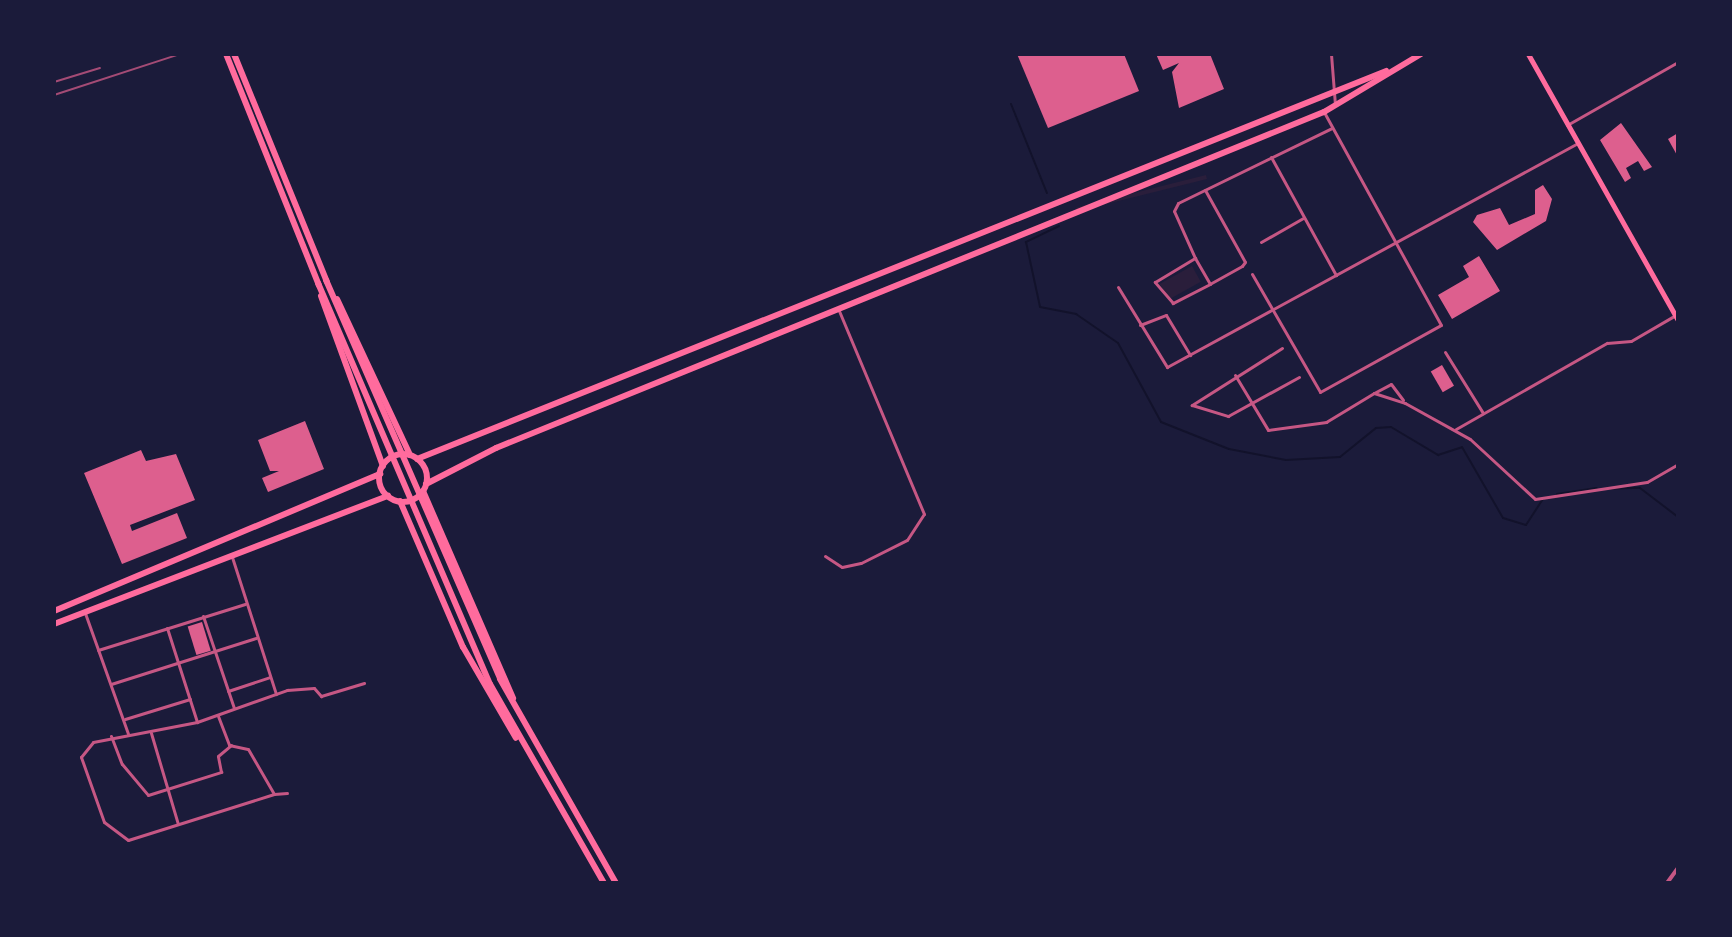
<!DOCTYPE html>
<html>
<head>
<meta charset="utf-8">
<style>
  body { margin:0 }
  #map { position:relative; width:1732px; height:937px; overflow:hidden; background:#1b1b3a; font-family:"Varela Round",sans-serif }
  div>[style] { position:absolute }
  .green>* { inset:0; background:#2a1e3b; transform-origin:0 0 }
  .stream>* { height:2px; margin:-1px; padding:0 1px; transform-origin:1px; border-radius:1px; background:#12122b }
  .building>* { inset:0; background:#dd5f8e; transform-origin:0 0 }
  .minor>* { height:3px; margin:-1.5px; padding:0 1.5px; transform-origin:1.5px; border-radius:1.5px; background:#c65784 }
  .tertiary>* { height:4px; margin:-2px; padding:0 2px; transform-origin:2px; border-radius:2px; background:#c65784 }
  .secondary>* { height:5px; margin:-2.5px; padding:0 2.5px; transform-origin:2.5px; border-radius:2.5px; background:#ff6b9d }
  .trunk>* { height:6px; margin:-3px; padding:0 3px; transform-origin:3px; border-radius:3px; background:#ff6b9d }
  .trunk>.ring { margin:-3px; padding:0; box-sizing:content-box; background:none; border:6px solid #ff6b9d; border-radius:50% }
  .rail>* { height:2px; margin:-1px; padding:0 1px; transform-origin:1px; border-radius:1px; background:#a44b75 }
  span { translate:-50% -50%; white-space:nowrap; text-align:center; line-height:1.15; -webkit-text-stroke:6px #1b1b3a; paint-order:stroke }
  .frame { position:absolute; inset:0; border:56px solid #1b1b3a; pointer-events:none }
</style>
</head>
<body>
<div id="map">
  <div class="green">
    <div style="left:1206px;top:175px;width:4px;height:134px;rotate:76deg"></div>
    <div style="left:1192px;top:266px;width:18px;height:37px;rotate:61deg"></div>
  </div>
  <div class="stream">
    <div style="left:1011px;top:104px;width:96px;rotate:68deg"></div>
    <div style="left:1059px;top:226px;width:37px;rotate:154deg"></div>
    <div style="left:1026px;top:242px;width:66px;rotate:77.8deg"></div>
    <div style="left:1040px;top:307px;width:37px;rotate:11deg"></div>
    <div style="left:1076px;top:314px;width:51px;rotate:34.6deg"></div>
    <div style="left:1118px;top:343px;width:90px;rotate:61.4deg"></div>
    <div style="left:1161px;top:422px;width:73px;rotate:21.7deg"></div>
    <div style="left:1229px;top:449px;width:58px;rotate:10.9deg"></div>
    <div style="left:1286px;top:460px;width:54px;rotate:-3.2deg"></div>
    <div style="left:1340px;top:457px;width:46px;rotate:-38.9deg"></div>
    <div style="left:1376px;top:428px;width:15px;rotate:-4deg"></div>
    <div style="left:1391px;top:427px;width:55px;rotate:30.8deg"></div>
    <div style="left:1438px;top:455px;width:25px;rotate:-18deg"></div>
    <div style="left:1462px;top:447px;width:82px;rotate:60deg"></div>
    <div style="left:1503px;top:518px;width:24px;rotate:17deg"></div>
    <div style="left:1526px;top:525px;width:31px;rotate:-57deg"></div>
    <div style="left:1604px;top:489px;width:36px;rotate:-2deg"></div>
    <div style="left:1640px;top:488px;width:48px;rotate:37.3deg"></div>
    <div style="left:1557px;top:494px;width:40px;rotate:-8.5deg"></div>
  </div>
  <div class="building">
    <div style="clip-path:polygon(1017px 54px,1124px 54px,1139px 91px,1048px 128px)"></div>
    <div style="clip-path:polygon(1156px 54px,1210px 54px,1224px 89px,1179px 108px,1172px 72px,1179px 63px,1163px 70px)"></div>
    <div style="clip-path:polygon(1621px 123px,1652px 167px,1644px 171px,1638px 161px,1626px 168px,1631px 178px,1625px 182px,1600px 140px)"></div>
    <div style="clip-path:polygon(1678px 133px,1678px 157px,1668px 139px)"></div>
    <div style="clip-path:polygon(1543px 185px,1552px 199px,1546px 221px,1497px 250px,1473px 222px,1477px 215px,1500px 208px,1509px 225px,1535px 214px,1535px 190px)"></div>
    <div style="clip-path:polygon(1479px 256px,1500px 291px,1452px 319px,1438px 295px,1469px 277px,1463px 266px)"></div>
    <div style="left:1442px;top:365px;width:24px;height:13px;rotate:60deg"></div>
    <div style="clip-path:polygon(305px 421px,324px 469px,268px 492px,262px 478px,279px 471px,270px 471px,258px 440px)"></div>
    <div style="clip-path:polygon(141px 450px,146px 461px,176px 454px,195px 500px,130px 525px,132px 531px,177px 513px,187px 538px,122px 564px,84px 473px)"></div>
    <div style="left:202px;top:622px;width:30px;height:15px;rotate:73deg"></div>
  </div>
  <div class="minor">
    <div style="left:1331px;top:54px;width:51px;rotate:85.5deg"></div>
    <div style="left:1567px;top:125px;width:128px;rotate:-29.6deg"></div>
    <div style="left:1271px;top:157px;width:135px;rotate:61.2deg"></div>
    <div style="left:1205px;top:190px;width:82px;rotate:60.9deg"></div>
    <div style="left:1245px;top:262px;width:5px;rotate:127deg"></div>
    <div style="left:1242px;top:266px;width:37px;rotate:151deg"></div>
    <div style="left:1210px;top:284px;width:42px;rotate:152.8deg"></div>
    <div style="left:1173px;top:303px;width:28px;rotate:-131deg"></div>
    <div style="left:1155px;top:282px;width:47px;rotate:-31deg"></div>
    <div style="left:1195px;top:258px;width:30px;rotate:60deg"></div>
    <div style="left:1261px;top:242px;width:48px;rotate:-29.7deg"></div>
    <div style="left:1195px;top:258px;width:51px;rotate:-114.1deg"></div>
    <div style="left:1174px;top:211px;width:9px;rotate:-63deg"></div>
    <div style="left:1178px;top:203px;width:171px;rotate:-26deg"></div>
    <div style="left:1252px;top:274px;width:136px;rotate:60deg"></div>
    <div style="left:1320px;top:392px;width:138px;rotate:-29deg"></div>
    <div style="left:1441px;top:325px;width:243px;rotate:-118.8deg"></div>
    <div style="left:1118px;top:287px;width:94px;rotate:58.5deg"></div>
    <div style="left:1167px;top:367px;width:468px;rotate:-28.6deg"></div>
    <div style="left:1140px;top:325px;width:28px;rotate:-21deg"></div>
    <div style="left:1166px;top:315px;width:47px;rotate:59deg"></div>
    <div style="left:1282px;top:348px;width:107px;rotate:147.7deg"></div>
    <div style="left:1192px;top:405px;width:38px;rotate:17deg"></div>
    <div style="left:1228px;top:416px;width:81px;rotate:-28.8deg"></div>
    <div style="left:1445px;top:352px;width:72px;rotate:58.1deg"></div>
    <div style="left:1235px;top:375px;width:64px;rotate:59deg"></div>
    <div style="left:1268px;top:430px;width:59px;rotate:-7.9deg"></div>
    <div style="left:1326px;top:422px;width:56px;rotate:-31.1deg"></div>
    <div style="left:1374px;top:393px;width:33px;rotate:18deg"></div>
    <div style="left:1405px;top:403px;width:74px;rotate:29deg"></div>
    <div style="left:1470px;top:439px;width:88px;rotate:42.7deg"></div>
    <div style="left:1535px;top:499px;width:113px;rotate:-8.6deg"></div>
    <div style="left:1647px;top:482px;width:36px;rotate:-30deg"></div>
    <div style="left:1374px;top:393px;width:19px;rotate:-28deg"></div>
    <div style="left:1391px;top:384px;width:20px;rotate:53deg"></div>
    <div style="left:1456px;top:429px;width:174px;rotate:-29.7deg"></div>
    <div style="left:1607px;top:343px;width:24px;rotate:-5deg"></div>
    <div style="left:1631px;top:341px;width:50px;rotate:-30.2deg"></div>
    <div style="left:825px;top:556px;width:20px;rotate:33deg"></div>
    <div style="left:842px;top:567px;width:19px;rotate:-12deg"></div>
    <div style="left:861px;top:563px;width:51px;rotate:-26.6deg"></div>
    <div style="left:907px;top:540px;width:31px;rotate:-57deg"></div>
    <div style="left:924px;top:514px;width:223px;rotate:-112.7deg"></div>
    <div style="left:232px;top:557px;width:144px;rotate:72.2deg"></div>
    <div style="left:85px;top:613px;width:128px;rotate:70.4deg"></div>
    <div style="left:203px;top:616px;width:97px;rotate:71.4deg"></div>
    <div style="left:167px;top:628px;width:99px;rotate:72.3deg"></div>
    <div style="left:98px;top:650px;width:154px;rotate:-17.4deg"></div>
    <div style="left:111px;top:684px;width:152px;rotate:-17.6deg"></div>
    <div style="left:228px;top:691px;width:44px;rotate:-18.4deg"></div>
    <div style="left:218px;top:716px;width:31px;rotate:69deg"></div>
    <div style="left:229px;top:745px;width:19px;rotate:12deg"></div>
    <div style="left:248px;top:749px;width:52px;rotate:60deg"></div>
    <div style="left:274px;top:794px;width:13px;rotate:-4deg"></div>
    <div style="left:125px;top:719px;width:68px;rotate:-17.1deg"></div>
    <div style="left:151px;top:733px;width:95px;rotate:73.5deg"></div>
    <div style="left:111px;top:736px;width:30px;rotate:69deg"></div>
    <div style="left:122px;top:764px;width:40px;rotate:50deg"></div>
    <div style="left:148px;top:795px;width:77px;rotate:-17.5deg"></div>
    <div style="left:221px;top:772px;width:16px;rotate:-101deg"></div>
    <div style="left:218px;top:756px;width:17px;rotate:-40deg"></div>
    <div style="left:274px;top:794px;width:153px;rotate:162.5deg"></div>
    <div style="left:128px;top:840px;width:30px;rotate:-143deg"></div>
    <div style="left:104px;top:822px;width:69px;rotate:-109.5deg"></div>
    <div style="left:81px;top:757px;width:19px;rotate:-51deg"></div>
    <div style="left:93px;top:742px;width:106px;rotate:-10.9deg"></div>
    <div style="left:197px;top:722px;width:96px;rotate:-19.6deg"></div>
    <div style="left:287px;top:690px;width:27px;rotate:-4deg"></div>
    <div style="left:314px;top:688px;width:11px;rotate:49deg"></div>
    <div style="left:321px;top:696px;width:45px;rotate:-16.8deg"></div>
  </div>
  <div class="tertiary">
    <div style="left:1667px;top:883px;width:19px;rotate:-54deg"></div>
  </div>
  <div class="secondary">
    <div style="left:1528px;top:54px;width:305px;rotate:60.6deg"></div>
  </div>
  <div class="trunk">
    <div style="left:226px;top:54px;width:249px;rotate:68.1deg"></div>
    <div style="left:234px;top:54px;width:246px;rotate:67.8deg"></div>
    <div style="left:326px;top:280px;width:435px;rotate:66.4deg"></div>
    <div style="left:500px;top:679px;width:235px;rotate:60.4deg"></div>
    <div style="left:318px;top:283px;width:436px;rotate:66.8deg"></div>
    <div style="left:490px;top:684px;width:229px;rotate:60.2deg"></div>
    <div style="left:321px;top:296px;width:181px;rotate:70deg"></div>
    <div style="left:337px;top:299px;width:172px;rotate:64.9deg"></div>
    <div class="ring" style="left:379px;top:454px;width:42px;height:42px"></div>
    <div style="left:417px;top:459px;width:1044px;rotate:-21.82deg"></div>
    <div style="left:426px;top:484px;width:79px;rotate:-27.2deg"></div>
    <div style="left:496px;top:448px;width:894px;rotate:-22.09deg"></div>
    <div style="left:1324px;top:112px;width:113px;rotate:-30.9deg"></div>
    <div style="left:423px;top:491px;width:226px;rotate:66.5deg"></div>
    <div style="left:400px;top:501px;width:159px;rotate:66.7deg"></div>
    <div style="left:463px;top:647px;width:105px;rotate:59.8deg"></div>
    <div style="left:54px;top:611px;width:354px;rotate:-22.8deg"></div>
    <div style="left:54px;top:624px;width:358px;rotate:-21deg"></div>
  </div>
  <div class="rail">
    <div style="left:54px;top:82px;width:48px;rotate:-16.9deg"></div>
    <div style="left:54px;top:95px;width:133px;rotate:-18deg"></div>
  </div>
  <div class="frame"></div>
</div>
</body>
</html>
